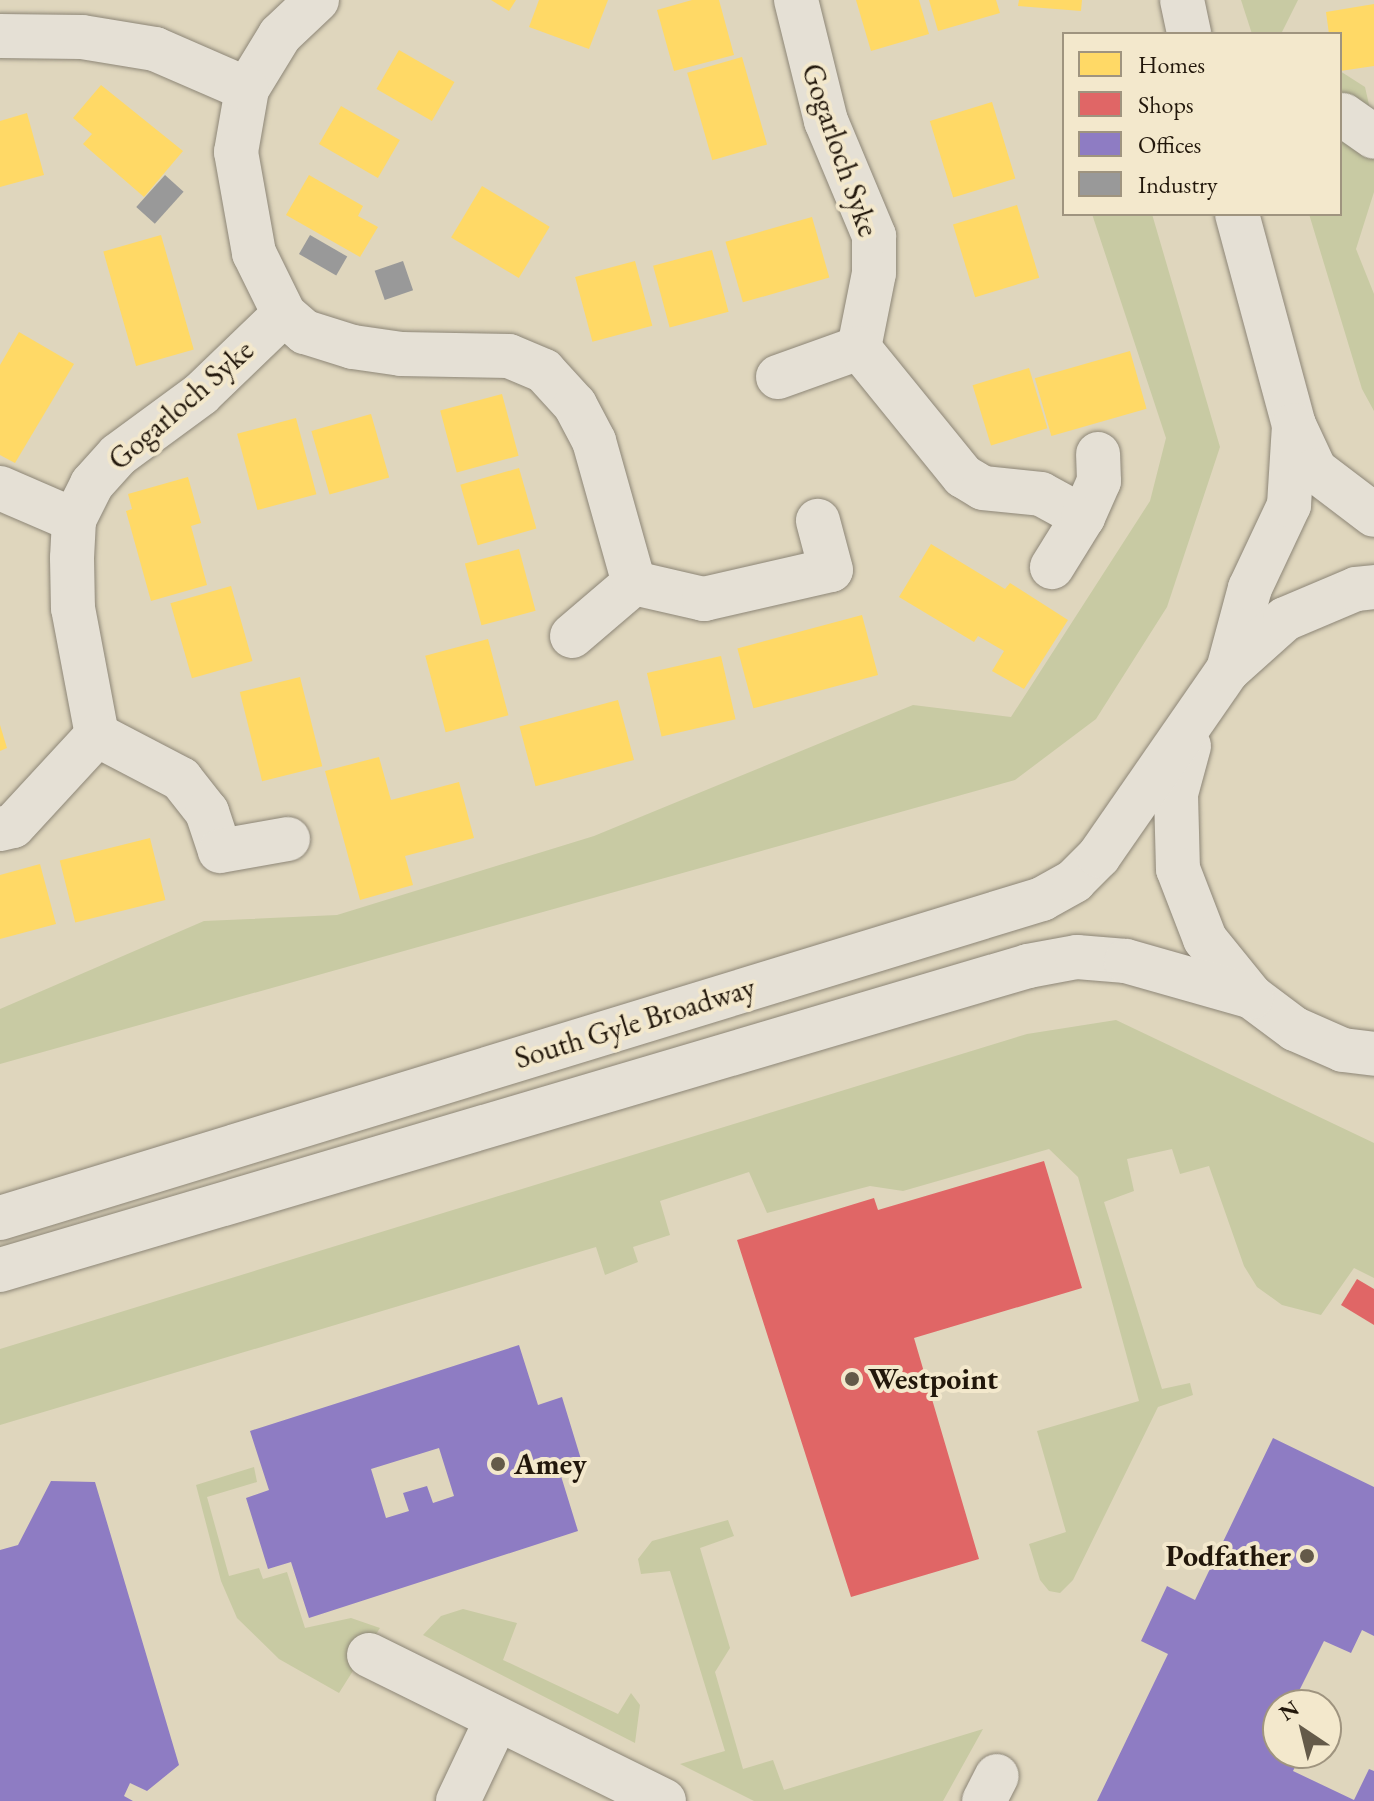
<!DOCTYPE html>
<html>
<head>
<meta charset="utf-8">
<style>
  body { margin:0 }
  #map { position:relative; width:1374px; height:1801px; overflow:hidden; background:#dfd6bd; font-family:"EB Garamond",serif }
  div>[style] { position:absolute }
  .green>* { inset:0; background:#c8caa3 }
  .homes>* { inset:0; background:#ffd966; transform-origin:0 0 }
  .shops>* { inset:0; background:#e06666 }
  .offices>* { inset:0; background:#8e7cc3 }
  .industry>* { inset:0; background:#999; transform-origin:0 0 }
  .roads { filter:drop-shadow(0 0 2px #8d8677) drop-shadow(0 0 2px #8d8677) }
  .minor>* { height:44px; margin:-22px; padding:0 22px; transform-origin:22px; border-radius:22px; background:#e5e0d5 }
  .tertiary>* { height:44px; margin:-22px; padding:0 22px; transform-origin:22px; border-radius:22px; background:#e5e0d5 }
  .dots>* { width:22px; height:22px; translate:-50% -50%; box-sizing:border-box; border:4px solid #f3e8cc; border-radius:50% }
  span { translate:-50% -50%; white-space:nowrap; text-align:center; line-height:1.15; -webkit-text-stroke:8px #f3e8cc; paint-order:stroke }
  .street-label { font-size:30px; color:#22170b }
  .poi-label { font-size:30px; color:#22170b; font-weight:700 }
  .left { translate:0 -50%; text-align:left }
  .right { translate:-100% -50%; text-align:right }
  .legend { position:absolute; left:1062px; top:32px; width:280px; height:184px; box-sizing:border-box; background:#f3e8cc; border:2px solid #9f947f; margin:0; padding:10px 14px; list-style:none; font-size:24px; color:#22170b }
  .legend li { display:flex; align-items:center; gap:16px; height:40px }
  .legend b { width:40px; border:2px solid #9f947f }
  .north { position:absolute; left:1262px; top:1689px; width:80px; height:80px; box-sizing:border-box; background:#f3e8cc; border:2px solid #9f947f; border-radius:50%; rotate:325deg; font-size:22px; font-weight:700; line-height:32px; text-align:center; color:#22170b }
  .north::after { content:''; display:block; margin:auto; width:28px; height:36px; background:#645a49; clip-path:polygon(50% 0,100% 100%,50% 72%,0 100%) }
</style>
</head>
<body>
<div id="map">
  <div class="green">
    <div style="clip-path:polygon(1241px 0,1298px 0,1281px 34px,1252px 34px)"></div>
    <div style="clip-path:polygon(1340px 71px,1365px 87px,1374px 127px,1374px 192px,1356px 249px,1374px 294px,1374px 411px,1362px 389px,1309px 214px,1340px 214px)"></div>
    <div style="clip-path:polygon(1092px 214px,1152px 214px,1220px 447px,1167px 607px,1096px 719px,1015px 780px,0 1064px,0 1009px,204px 921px,337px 915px,594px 836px,913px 705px,1011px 717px,1150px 501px,1166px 438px)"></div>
    <div style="clip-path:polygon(1116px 1020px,1374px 1143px,1374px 1278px,1354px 1268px,1321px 1315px,1282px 1305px,1257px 1287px,1244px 1266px,1209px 1166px,1180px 1174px,1172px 1149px,1127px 1159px,1134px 1191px,1104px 1202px,1162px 1389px,1190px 1383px,1193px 1395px,1158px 1407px,1073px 1580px,1060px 1593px,1049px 1591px,1040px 1580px,1029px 1544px,1066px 1532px,1037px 1431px,1139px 1401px,1078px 1177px,1049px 1149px,903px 1191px,870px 1186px,767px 1213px,749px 1172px,660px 1201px,670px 1235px,633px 1247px,638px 1262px,605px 1275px,596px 1247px,0 1425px,0 1349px,1027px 1034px)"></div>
    <div style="clip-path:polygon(254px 1467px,257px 1482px,207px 1497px,229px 1576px,259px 1568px,263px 1579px,287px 1572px,305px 1628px,351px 1618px,380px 1628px,339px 1693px,279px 1659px,237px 1618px,221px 1581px,196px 1485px)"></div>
    <div style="clip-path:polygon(728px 1520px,734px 1536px,700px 1548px,730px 1648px,715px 1672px,743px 1769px,773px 1760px,784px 1790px,983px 1729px,943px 1801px,754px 1801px,680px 1764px,725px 1751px,670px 1571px,641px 1574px,638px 1559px,652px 1541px)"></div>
    <div style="clip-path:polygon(463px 1609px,517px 1623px,503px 1660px,618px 1714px,631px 1693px,640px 1705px,635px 1743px,423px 1635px,441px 1616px)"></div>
  </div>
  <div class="homes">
    <div style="clip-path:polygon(491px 0,516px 0,509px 11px)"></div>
    <div style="clip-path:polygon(539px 0,608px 0,589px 49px,529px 27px)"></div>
    <div style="clip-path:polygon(692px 0,719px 0,734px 55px,674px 71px,657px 10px)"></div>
    <div style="clip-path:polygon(856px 0,919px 0,929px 34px,871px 51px)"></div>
    <div style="clip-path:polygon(929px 0,996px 0,1000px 13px,938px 31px)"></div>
    <div style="clip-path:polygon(1019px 0,1082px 0,1081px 11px,1018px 6px)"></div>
    <div style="clip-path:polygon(1374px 4px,1374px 66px,1340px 71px,1340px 34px,1329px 34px,1326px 12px)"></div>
    <div style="left:399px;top:50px;width:64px;height:45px;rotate:30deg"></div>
    <div style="left:742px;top:57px;width:91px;height:57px;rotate:74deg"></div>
    <div style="clip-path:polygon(101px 85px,183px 151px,144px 197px,83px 144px,92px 134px,73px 118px)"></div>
    <div style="left:992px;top:102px;width:80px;height:65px;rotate:73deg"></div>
    <div style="left:341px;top:106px;width:68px;height:44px;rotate:30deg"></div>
    <div style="clip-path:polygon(27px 113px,44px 175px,0 187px,0 121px)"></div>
    <div style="clip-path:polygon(309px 175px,363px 206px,358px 216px,378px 227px,360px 257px,286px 215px)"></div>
    <div style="left:482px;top:186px;width:79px;height:60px;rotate:31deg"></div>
    <div style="left:1017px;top:205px;width:76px;height:67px;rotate:73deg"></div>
    <div style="left:812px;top:217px;width:63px;height:90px;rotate:74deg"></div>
    <div style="left:161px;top:235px;width:119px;height:60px;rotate:74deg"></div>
    <div style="left:712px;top:250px;width:64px;height:61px;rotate:75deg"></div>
    <div style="left:635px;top:261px;width:67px;height:62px;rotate:75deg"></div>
    <div style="clip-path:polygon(19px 332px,74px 364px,15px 463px,0 455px,0 365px)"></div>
    <div style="left:1130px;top:351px;width:60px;height:99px;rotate:74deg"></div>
    <div style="left:1029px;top:368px;width:63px;height:59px;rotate:73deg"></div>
    <div style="left:502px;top:394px;width:64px;height:64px;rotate:75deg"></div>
    <div style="left:371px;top:414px;width:66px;height:62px;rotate:74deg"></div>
    <div style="left:296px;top:418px;width:79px;height:61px;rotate:75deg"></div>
    <div style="left:519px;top:468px;width:63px;height:61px;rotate:74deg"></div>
    <div style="clip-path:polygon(188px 477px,201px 523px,191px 526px,207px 585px,151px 601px,126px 511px,132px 509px,128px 494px)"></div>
    <div style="clip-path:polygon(931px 544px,1005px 589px,1010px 583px,1068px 620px,1024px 689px,992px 671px,1004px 651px,978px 636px,974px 642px,899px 597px)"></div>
    <div style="left:519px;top:549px;width:64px;height:56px;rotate:75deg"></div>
    <div style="left:231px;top:586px;width:78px;height:63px;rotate:74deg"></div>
    <div style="left:862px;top:615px;width:62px;height:129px;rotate:75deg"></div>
    <div style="left:488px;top:639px;width:79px;height:65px;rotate:75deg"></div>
    <div style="left:721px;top:656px;width:65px;height:76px;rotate:77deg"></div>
    <div style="left:300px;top:677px;width:92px;height:62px;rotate:76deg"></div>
    <div style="left:618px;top:700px;width:62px;height:102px;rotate:75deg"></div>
    <div style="clip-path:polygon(0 725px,7px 748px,0 751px)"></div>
    <div style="clip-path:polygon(379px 757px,391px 800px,459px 782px,474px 838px,405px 856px,413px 885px,360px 900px,325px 771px)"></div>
    <div style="left:150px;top:838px;width:64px;height:93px;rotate:76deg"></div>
    <div style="clip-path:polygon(40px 864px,56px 924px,0 939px,0 875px)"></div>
  </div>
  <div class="shops">
    <div style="clip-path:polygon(1044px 1161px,1082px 1288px,914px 1338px,979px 1559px,851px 1597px,737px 1240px,874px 1198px,878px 1210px)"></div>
    <div style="clip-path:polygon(1357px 1279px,1374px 1289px,1374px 1325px,1341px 1305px)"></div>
  </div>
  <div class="offices">
    <div style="clip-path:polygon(evenodd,519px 1345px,538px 1405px,562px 1397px,584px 1469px,561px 1476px,578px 1531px,309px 1618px,291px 1562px,268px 1569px,246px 1498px,269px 1490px,250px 1431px,519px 1345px,439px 1448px,454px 1496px,433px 1503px,427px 1486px,403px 1493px,409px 1511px,386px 1518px,371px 1469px,439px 1448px)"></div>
    <div style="clip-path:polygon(1273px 1438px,1374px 1487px,1374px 1636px,1362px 1630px,1351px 1653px,1324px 1641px,1292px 1705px,1278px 1705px,1278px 1753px,1302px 1753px,1293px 1771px,1354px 1800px,1369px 1769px,1374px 1771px,1374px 1801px,1097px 1801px,1168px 1654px,1141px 1641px,1167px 1586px,1195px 1600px)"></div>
    <div style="clip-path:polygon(51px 1481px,95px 1482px,179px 1765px,147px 1791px,130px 1783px,124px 1796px,133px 1801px,0 1801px,0 1550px,18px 1545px)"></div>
  </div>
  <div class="industry">
    <div style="left:165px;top:175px;width:25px;height:43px;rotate:42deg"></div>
    <div style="left:310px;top:235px;width:43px;height:22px;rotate:30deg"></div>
    <div style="left:403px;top:261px;width:31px;height:30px;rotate:71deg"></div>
  </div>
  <div class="roads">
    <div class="minor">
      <div style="left:317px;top:0;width:51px;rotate:136.6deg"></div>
      <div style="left:280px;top:35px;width:63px;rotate:121.4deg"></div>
      <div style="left:247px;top:89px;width:64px;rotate:99.9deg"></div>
      <div style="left:236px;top:152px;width:103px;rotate:79.9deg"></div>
      <div style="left:254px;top:253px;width:68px;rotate:63.8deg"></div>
      <div style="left:284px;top:314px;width:28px;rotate:41deg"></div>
      <div style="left:305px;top:332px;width:50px;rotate:17.4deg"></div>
      <div style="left:353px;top:347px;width:49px;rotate:8.3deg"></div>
      <div style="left:401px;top:354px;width:108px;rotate:1.1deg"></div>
      <div style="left:509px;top:356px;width:38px;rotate:23deg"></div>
      <div style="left:544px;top:371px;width:46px;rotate:47.6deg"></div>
      <div style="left:575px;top:405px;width:41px;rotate:62.2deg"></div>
      <div style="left:594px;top:441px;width:148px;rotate:74.3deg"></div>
      <div style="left:796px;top:0;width:125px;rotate:76.1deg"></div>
      <div style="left:826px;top:121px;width:125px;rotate:67.3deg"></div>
      <div style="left:874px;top:236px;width:37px;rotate:90deg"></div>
      <div style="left:874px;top:273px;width:76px;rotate:101.3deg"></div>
      <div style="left:1182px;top:0;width:35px;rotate:78deg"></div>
      <div style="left:0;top:36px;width:82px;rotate:0.7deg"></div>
      <div style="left:82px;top:37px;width:74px;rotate:9.3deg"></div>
      <div style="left:155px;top:49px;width:100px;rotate:23.5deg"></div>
      <div style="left:1343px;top:115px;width:38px;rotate:35deg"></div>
      <div style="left:1237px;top:214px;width:219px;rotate:74.9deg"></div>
      <div style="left:284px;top:314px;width:115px;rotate:136.1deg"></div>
      <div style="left:201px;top:394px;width:103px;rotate:143.7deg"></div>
      <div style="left:118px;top:455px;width:39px;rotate:132deg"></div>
      <div style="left:92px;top:484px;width:40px;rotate:116.6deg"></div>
      <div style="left:74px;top:520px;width:38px;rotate:93deg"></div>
      <div style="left:72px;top:558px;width:50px;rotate:88.9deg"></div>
      <div style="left:73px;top:608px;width:129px;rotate:79.3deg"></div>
      <div style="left:97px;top:735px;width:95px;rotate:27.6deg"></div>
      <div style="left:181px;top:779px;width:42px;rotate:51.8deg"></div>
      <div style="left:207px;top:812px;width:41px;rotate:71.6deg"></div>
      <div style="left:220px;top:851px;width:69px;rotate:-10deg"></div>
      <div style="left:778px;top:377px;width:86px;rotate:-19.7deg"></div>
      <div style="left:859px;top:348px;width:165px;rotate:50.9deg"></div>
      <div style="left:963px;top:476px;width:23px;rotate:31deg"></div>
      <div style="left:983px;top:488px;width:58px;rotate:5.9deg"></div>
      <div style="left:1041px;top:494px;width:48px;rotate:28.7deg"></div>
      <div style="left:1083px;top:517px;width:59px;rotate:121.8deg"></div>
      <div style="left:0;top:488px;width:81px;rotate:23.4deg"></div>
      <div style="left:1083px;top:517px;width:39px;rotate:-66deg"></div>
      <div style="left:1099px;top:481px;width:27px;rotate:-92deg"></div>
      <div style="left:572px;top:636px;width:82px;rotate:-40.5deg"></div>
      <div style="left:634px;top:583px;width:72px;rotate:12.9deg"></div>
      <div style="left:704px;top:599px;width:130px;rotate:-12.9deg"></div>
      <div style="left:831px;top:570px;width:51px;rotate:-104.9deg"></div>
      <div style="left:1228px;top:670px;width:85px;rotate:-75deg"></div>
      <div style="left:1250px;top:588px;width:92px;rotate:-64.8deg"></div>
      <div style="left:1289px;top:505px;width:80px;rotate:-86.4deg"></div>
      <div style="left:1294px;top:425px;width:50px;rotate:65deg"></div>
      <div style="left:1315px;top:470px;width:74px;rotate:37.3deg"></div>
      <div style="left:0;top:829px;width:13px;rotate:-13deg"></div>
      <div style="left:13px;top:826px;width:124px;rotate:-47.3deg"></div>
      <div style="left:369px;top:1655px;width:329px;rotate:26.3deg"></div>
      <div style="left:458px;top:1801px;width:91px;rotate:-64.6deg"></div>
      <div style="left:984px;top:1801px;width:28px;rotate:-63deg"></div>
    </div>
    <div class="tertiary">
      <div style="left:1189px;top:746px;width:50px;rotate:105.2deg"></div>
      <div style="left:1176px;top:794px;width:75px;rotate:88.5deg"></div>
      <div style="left:1178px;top:869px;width:75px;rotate:68.9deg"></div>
      <div style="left:1205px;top:939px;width:75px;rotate:51deg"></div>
      <div style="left:1252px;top:997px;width:54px;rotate:36.7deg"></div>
      <div style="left:1295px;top:1029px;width:52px;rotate:23.6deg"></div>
      <div style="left:1343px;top:1050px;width:31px;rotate:7deg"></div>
      <div style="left:0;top:1218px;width:1090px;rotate:-17.02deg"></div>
      <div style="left:1042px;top:899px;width:37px;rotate:-29deg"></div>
      <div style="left:1074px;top:881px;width:35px;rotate:-45deg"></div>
      <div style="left:1099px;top:856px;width:226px;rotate:-55.3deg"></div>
      <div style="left:1228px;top:670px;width:76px;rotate:-41.8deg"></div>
      <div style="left:1285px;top:619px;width:77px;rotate:-22.9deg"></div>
      <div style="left:1356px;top:589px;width:18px;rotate:-6deg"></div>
      <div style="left:0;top:1270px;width:1072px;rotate:-16.47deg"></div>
      <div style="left:1028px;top:966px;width:50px;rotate:-10.4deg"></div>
      <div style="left:1077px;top:957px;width:49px;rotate:4.7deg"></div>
      <div style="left:1126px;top:961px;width:131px;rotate:15.9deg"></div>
    </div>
  </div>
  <div class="dots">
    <div style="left:852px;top:1379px;background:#645a49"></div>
    <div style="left:498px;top:1464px;background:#645a49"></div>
    <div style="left:1307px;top:1556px;background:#645a49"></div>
  </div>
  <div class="street-label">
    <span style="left:840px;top:150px;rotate:71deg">Gogarloch Syke</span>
    <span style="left:181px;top:405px;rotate:-41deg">Gogarloch Syke</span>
    <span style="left:635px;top:1023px;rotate:-17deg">South Gyle Broadway</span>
  </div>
  <div class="poi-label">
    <span class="left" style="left:868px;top:1379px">Westpoint</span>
    <span class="left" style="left:514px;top:1464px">Amey</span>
    <span class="right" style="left:1291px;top:1556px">Podfather</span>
  </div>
  <ul class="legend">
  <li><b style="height:22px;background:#ffd966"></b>Homes</li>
  <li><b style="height:22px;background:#e06666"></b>Shops</li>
  <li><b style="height:22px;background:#8e7cc3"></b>Offices</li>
  <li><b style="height:22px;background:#999"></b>Industry</li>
  </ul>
  <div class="north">N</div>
</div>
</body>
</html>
